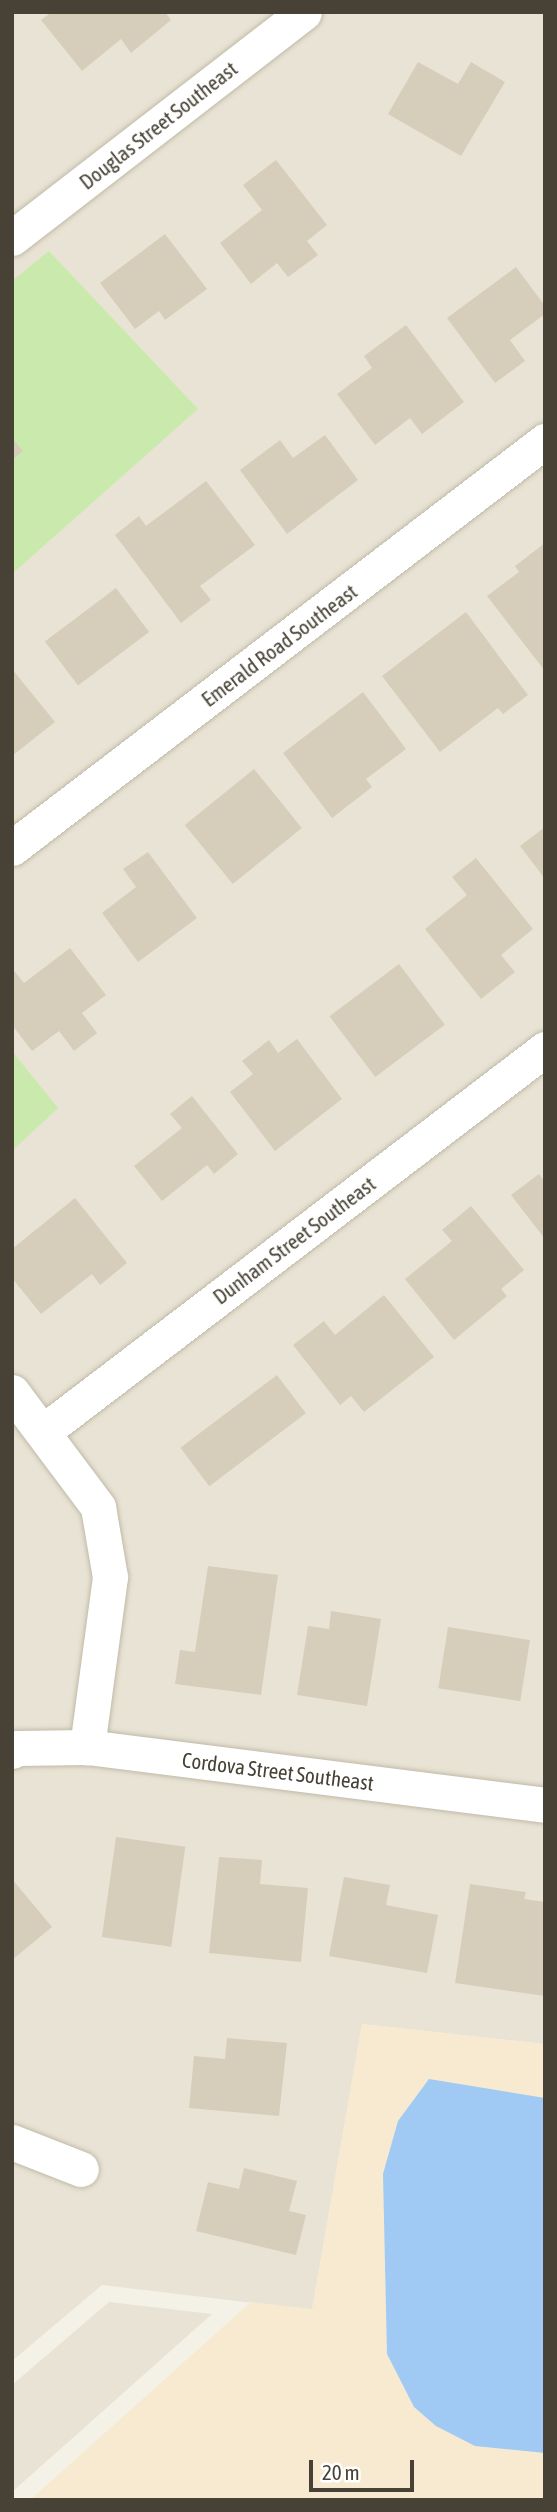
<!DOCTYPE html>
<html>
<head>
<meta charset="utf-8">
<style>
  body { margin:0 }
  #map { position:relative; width:557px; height:2512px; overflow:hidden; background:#f4f1e6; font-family:"Asap Condensed",sans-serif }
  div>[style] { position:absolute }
  .residential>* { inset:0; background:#e8e3d4 }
  .commercial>* { inset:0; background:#f7ead0 }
  .green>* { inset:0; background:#caeaad }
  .water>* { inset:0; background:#a0caf4 }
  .building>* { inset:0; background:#d6cebb; transform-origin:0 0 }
  .roads { filter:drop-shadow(0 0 2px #c0baa8) drop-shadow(0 0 2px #c0baa8) }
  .minor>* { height:35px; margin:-17.5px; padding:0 17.5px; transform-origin:17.5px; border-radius:17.5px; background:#fff }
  span { translate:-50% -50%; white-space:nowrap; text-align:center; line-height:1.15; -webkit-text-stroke:6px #fff; paint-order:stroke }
  .street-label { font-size:21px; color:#474235 }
  .frame { position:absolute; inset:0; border:14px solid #474235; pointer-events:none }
  .scale { position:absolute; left:309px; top:2460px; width:105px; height:32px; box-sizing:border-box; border:4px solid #474235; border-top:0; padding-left:9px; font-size:21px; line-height:24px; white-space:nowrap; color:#474235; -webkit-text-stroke:5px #fff; paint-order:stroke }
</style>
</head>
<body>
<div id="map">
  <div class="residential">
    <div style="clip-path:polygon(12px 12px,545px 12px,545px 2044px,362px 2024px,312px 2310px,102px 2285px,12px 2361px)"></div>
    <div style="clip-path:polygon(109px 2302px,212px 2314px,12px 2492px,12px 2385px)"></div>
  </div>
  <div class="commercial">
    <div style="clip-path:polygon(362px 2024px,545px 2044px,545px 2500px,30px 2500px,251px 2302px,312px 2309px)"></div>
  </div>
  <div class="green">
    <div style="clip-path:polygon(49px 251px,198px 409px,12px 574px,12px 281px)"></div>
    <div style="clip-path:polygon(12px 1051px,58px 1108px,12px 1151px)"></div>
  </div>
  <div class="water">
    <div style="clip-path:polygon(429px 2079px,545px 2098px,545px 2453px,475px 2446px,436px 2426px,414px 2407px,387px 2354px,383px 2174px,398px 2121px)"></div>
  </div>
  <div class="building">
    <div style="clip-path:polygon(52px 12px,165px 12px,171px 20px,131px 53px,121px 39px,82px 71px,41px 20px)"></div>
    <div style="clip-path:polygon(418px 62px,458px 84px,471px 62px,505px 82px,461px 156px,388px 114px)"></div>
    <div style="clip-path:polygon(276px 160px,327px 225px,307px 241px,318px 255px,288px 277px,277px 263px,251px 284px,220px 243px,262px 210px,243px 185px)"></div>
    <div style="clip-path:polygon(165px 234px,207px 289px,165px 320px,159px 311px,135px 329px,100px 283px)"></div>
    <div style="clip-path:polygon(516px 267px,545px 306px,545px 314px,510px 340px,525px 361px,495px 383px,447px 318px)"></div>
    <div style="clip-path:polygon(406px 325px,464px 402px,422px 434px,410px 418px,375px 445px,337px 394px,372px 368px,364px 356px)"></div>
    <div style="clip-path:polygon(325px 435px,358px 480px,287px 534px,240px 470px,280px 440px,293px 458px)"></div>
    <div style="clip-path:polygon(12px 438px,23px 451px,12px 460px)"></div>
    <div style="clip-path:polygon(206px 481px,255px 545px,200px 586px,211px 600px,181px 623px,115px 535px,139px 516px,146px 526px)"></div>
    <div style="clip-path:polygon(545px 543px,545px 671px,487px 596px,519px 572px,515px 566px)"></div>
    <div style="left:116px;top:588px;width:55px;height:89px;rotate:53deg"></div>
    <div style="clip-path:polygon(466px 612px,528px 695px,503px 714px,498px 708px,440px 752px,382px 676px)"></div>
    <div style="clip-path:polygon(12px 669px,55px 722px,12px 756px)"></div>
    <div style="clip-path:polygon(363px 692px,406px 749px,366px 779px,372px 787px,332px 818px,283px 753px)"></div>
    <div style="left:254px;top:769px;width:76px;height:89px;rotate:51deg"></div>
    <div style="clip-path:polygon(545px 827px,545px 879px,520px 846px)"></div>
    <div style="clip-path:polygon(148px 852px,197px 918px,138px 962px,102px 913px,136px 887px,123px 869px)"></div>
    <div style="clip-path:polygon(476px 858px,533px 929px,501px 955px,515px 972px,481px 999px,425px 929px,467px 895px,452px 877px)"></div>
    <div style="clip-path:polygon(70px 948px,106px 995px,82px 1013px,97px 1033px,74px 1051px,59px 1031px,32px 1051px,12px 1025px,12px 968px,24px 983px)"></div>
    <div style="left:399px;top:964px;width:76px;height:87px;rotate:53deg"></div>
    <div style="clip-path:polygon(297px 1039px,342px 1099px,275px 1151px,230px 1092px,253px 1074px,242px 1061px,269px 1040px,278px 1053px)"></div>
    <div style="clip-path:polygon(192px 1096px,238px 1154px,214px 1174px,207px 1165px,162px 1201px,134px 1166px,182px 1128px,170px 1114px)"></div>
    <div style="clip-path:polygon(539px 1174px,545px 1182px,545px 1239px,511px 1195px)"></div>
    <div style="clip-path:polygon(75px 1198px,127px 1263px,100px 1285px,92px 1274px,41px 1314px,12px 1278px,12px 1249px)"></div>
    <div style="clip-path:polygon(471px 1206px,524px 1270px,501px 1289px,507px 1296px,454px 1340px,405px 1279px,452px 1241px,442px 1230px)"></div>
    <div style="clip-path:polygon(384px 1295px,434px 1357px,364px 1412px,351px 1396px,340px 1405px,293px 1345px,324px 1321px,335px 1335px)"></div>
    <div style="left:277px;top:1375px;width:48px;height:121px;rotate:53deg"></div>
    <div style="clip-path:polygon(208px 1566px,278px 1575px,261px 1695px,175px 1684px,180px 1650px,195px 1652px)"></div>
    <div style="clip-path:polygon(331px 1611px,381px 1619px,367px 1706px,297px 1695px,308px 1626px,329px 1629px)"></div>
    <div style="left:448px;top:1627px;width:83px;height:62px;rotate:9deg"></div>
    <div style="left:116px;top:1837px;width:70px;height:101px;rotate:8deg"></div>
    <div style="clip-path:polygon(219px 1857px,262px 1860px,260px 1884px,308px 1888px,301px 1962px,209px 1953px)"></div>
    <div style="clip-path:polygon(344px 1877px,390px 1885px,386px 1905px,438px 1915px,427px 1973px,329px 1956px)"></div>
    <div style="clip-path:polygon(12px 1879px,52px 1927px,12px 1960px)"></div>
    <div style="clip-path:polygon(470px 1884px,526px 1892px,524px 1899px,545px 1902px,545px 1996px,455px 1983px)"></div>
    <div style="clip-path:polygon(227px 2038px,287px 2043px,279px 2116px,189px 2108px,194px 2056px,225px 2059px)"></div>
    <div style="clip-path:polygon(244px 2168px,297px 2181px,289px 2211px,306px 2215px,296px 2255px,196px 2231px,208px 2182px,239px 2189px)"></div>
  </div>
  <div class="roads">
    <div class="minor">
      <div style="left:12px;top:238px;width:369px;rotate:-37.7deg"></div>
      <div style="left:12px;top:848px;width:671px;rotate:-37.37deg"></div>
      <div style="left:12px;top:1392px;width:144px;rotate:53.2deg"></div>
      <div style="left:98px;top:1507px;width:71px;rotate:80.3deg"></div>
      <div style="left:110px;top:1577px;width:172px;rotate:97.7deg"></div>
      <div style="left:44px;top:1431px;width:630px;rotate:-37.32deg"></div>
      <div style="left:12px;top:1751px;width:6px;rotate:-31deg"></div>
      <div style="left:17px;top:1748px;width:70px;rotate:-0.8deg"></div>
      <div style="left:87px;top:1747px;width:462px;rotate:7.2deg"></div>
      <div style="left:12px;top:2142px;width:74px;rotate:21.4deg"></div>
    </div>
  </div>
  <div class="street-label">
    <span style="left:158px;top:125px;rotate:-38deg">Douglas Street Southeast</span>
    <span style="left:279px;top:645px;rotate:-37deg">Emerald Road Southeast</span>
    <span style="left:294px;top:1240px;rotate:-37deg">Dunham Street Southeast</span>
    <span style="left:278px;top:1771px;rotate:7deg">Cordova Street Southeast</span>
  </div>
  <div class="frame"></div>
  <div class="scale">20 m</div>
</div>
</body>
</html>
